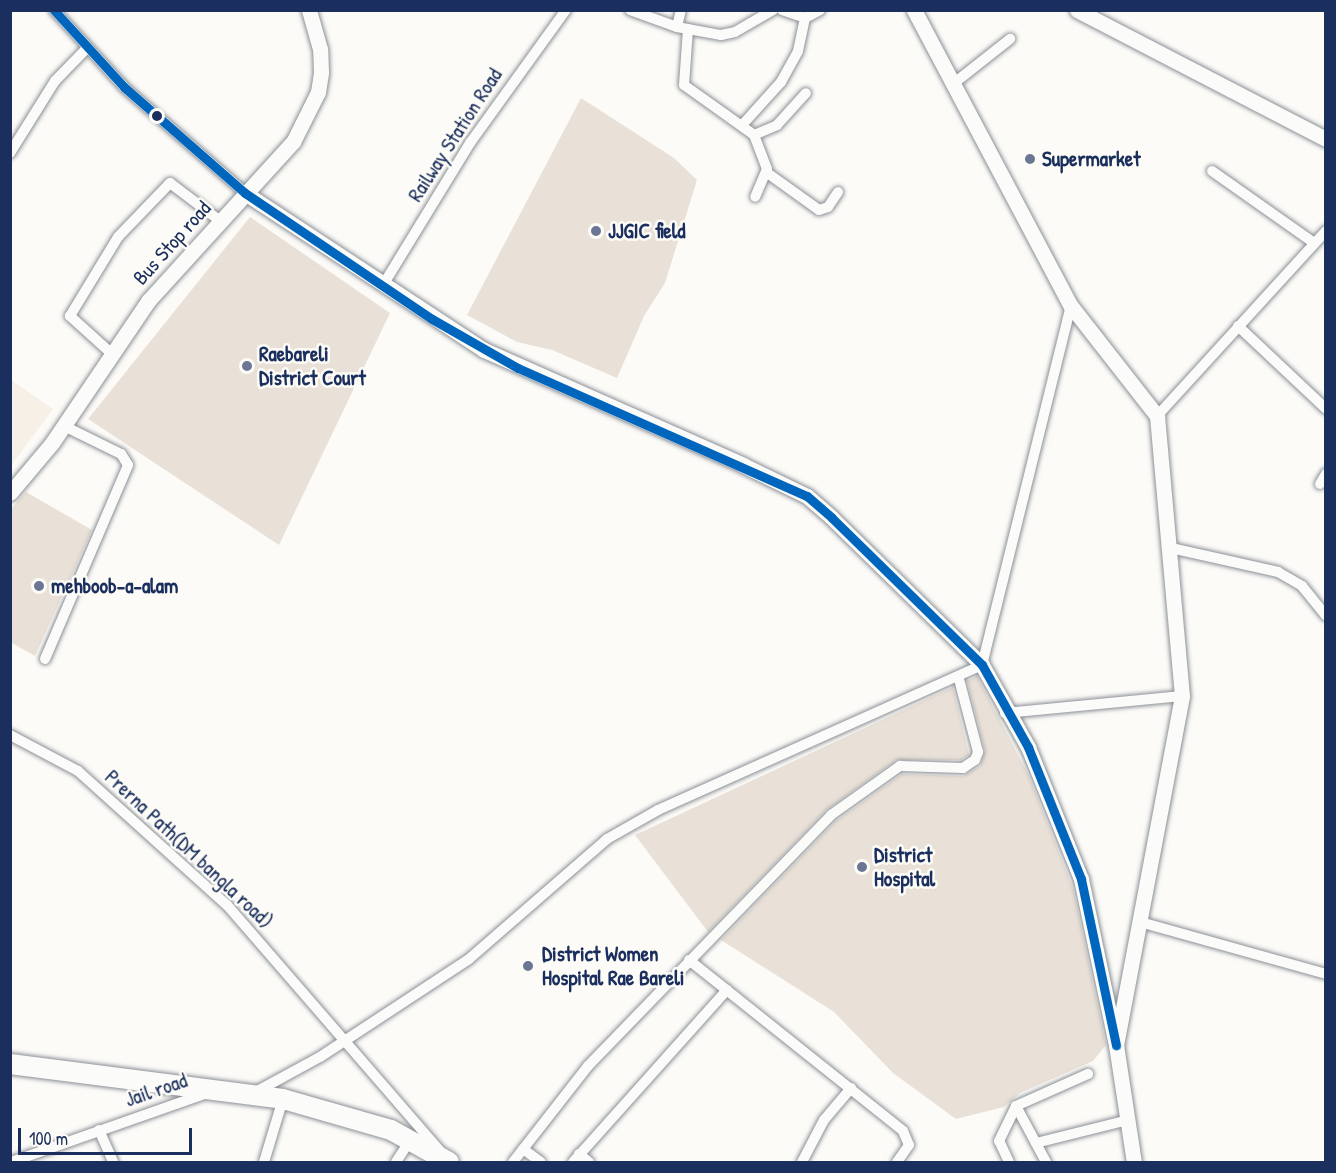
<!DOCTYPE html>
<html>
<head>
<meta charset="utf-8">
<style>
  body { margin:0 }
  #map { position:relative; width:1336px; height:1173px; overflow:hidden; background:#fcfbf8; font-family:"Patrick Hand",sans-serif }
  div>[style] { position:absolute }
  .built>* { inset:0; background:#f7f0e7 }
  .building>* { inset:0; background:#e9e1d7 }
  .roads { filter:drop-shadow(0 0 2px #8c9097) drop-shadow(0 0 2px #8c9097) }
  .street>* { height:10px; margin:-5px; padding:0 5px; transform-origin:5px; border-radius:5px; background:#fbfbf9 }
  .secondary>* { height:15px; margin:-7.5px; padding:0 7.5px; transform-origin:7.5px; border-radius:7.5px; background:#fbfbf9 }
  .highway>* { height:20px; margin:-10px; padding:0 10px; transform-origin:10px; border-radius:10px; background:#fbfbf9 }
  .bus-1>* { height:9px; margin:-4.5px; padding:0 4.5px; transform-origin:4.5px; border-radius:4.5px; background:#0065bd }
  .dots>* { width:16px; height:16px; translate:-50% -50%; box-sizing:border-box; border:3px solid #fdfcf7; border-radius:50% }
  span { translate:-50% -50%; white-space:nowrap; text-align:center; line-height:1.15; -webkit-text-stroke:5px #fdfcf7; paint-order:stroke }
  .street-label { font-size:21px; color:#1b2f5e }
  .poi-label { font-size:21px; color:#1b2f5e; font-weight:700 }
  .left { translate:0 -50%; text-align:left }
  .frame { position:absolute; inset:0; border:12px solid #1b2f5e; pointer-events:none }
  .scale { position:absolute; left:18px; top:1128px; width:174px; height:27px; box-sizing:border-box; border:3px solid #1b2f5e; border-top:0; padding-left:8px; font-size:18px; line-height:21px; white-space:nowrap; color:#1b2f5e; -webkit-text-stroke:4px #fdfcf7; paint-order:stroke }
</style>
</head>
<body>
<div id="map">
  <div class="built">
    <div style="clip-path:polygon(11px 380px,53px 409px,11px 466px)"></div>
  </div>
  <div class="building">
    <div style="clip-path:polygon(581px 98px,674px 158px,697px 180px,665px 283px,644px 316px,617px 378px,552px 350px,517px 342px,467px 315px)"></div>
    <div style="clip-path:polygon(250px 217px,390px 313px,279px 545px,88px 419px)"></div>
    <div style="clip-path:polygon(26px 492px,92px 530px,35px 656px,10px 642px,10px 510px)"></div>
    <div style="clip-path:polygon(977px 676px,1029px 776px,1073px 888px,1106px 1045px,1093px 1061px,1020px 1093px,1004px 1107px,956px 1119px,893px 1073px,834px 1012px,721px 940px,836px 821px,902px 774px,963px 776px,980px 766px,985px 750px,967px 681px)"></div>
    <div style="clip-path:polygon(953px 687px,969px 755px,961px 760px,896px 760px,826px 810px,708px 932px,635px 835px)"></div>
  </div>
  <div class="roads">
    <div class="street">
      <div style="left:54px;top:10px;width:104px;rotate:47.7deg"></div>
      <div style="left:124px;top:87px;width:161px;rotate:41.2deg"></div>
      <div style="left:630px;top:10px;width:50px;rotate:19.9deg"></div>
      <div style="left:677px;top:27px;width:45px;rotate:10.3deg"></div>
      <div style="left:721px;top:35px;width:14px;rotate:-12deg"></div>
      <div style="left:735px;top:32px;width:44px;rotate:-30.1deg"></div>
      <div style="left:782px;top:10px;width:24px;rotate:19deg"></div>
      <div style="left:805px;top:18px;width:17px;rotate:-28deg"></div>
      <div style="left:677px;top:27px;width:17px;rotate:-77deg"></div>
      <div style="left:688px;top:29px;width:56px;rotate:94.1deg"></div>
      <div style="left:684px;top:85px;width:86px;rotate:35.5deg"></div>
      <div style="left:754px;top:135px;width:36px;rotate:69deg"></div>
      <div style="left:767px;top:169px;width:30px;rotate:113deg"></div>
      <div style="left:953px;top:84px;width:73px;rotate:-38.3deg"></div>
      <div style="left:744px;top:123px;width:55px;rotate:-47.9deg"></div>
      <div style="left:781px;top:82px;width:35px;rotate:-61deg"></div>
      <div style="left:798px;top:51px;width:34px;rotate:-78deg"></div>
      <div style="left:754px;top:135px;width:25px;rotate:-23deg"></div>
      <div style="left:777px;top:125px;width:43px;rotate:-47.8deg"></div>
      <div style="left:10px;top:153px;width:85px;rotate:-58deg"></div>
      <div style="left:55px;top:81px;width:45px;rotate:-45.9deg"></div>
      <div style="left:1212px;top:171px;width:125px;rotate:35.2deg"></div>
      <div style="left:766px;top:172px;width:65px;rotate:35.6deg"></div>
      <div style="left:819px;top:210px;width:9px;rotate:-18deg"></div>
      <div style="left:828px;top:207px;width:18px;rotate:-56deg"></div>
      <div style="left:383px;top:285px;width:167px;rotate:-58.5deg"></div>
      <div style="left:470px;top:143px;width:164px;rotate:-54.2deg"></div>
      <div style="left:1238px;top:326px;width:121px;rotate:43.3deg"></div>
      <div style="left:112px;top:354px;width:57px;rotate:-137.9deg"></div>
      <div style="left:70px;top:316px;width:92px;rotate:-58.7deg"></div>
      <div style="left:118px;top:237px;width:75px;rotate:-46.1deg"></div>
      <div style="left:170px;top:183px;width:61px;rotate:37.1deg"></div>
      <div style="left:1157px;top:416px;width:251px;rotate:-47.6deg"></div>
      <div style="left:1320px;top:484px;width:12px;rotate:-59deg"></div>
      <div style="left:1171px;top:548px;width:110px;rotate:12.6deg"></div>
      <div style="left:1278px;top:572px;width:28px;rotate:30deg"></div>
      <div style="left:1302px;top:586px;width:38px;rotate:51deg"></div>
      <div style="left:45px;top:659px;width:211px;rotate:-66.8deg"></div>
      <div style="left:128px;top:465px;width:13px;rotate:-122deg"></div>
      <div style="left:121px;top:454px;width:64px;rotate:-153.8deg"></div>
      <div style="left:1005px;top:713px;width:178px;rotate:-5.5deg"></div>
      <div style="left:10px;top:735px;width:77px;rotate:27.9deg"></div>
      <div style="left:78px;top:771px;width:200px;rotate:42deg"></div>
      <div style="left:227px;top:905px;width:328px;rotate:49.1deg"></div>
      <div style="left:1140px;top:922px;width:193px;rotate:15.6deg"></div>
      <div style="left:689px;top:960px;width:274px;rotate:38.6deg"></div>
      <div style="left:903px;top:1131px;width:15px;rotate:67deg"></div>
      <div style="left:909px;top:1145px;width:21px;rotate:125deg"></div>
      <div style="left:252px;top:1094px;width:77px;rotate:-28.6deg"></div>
      <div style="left:320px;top:1057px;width:178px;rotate:-33.3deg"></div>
      <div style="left:469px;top:959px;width:183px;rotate:-41deg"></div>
      <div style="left:607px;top:839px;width:59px;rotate:-29.6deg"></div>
      <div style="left:658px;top:810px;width:355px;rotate:-24.1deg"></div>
      <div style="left:982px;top:665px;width:370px;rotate:-76.1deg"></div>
      <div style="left:1016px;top:1106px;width:64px;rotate:61.8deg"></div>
      <div style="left:99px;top:1130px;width:35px;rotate:66deg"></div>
      <div style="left:1036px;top:1143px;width:95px;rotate:-14deg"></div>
      <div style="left:523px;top:1149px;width:22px;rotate:36deg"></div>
      <div style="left:579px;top:1154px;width:13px;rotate:39deg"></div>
      <div style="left:11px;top:1162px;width:208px;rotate:-19.4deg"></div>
      <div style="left:264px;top:1162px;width:66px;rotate:-73.2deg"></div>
      <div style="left:396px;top:1162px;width:27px;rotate:-57deg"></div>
      <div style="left:513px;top:1162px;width:122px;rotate:-52deg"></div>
      <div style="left:588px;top:1066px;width:349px;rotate:-45.9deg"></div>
      <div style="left:831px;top:815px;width:85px;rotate:-35.4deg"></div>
      <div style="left:900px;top:766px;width:63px;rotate:1.8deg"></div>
      <div style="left:963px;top:768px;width:14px;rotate:-34deg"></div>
      <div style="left:975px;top:760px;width:9px;rotate:-69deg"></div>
      <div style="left:978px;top:752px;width:75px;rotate:-104.6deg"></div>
      <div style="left:573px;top:1162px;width:231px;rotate:-48.2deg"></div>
      <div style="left:802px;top:1162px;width:47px;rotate:-62.4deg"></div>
      <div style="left:824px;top:1120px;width:42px;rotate:-49.8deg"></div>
      <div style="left:1009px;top:1162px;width:23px;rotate:-115deg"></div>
      <div style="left:999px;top:1141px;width:39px;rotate:-64deg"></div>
      <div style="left:1016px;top:1106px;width:79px;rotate:-24deg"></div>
    </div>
    <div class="secondary">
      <div style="left:914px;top:10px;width:335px;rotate:62.1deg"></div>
      <div style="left:1071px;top:306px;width:140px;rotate:52deg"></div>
      <div style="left:1157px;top:416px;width:281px;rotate:84.9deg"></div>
      <div style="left:1182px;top:696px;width:355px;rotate:100.7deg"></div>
      <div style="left:1116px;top:1045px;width:118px;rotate:81.3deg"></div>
      <div style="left:1077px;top:10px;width:280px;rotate:27.4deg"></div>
      <div style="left:245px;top:193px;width:286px;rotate:33.3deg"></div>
      <div style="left:484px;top:350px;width:283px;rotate:23.9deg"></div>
      <div style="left:743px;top:465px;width:71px;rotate:25.8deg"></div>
      <div style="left:807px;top:496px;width:33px;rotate:41deg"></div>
      <div style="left:832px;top:518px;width:210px;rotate:44.4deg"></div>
      <div style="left:982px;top:665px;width:94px;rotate:60.7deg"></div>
      <div style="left:1028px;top:747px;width:142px;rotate:68.1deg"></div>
      <div style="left:1081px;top:879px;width:170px;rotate:78.1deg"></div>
      <div style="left:10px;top:493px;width:65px;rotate:-50deg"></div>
      <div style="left:52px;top:443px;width:173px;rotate:-55.9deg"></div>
      <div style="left:149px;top:300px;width:214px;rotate:-47.7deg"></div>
      <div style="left:293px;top:142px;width:56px;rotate:-63.4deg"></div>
      <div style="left:318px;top:92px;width:20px;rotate:-81deg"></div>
      <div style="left:321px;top:72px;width:23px;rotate:-92deg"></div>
      <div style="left:320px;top:49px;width:41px;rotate:-105.8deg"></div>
    </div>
    <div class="highway">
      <div style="left:10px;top:1064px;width:275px;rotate:7.3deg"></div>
      <div style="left:283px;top:1099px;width:112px;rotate:16deg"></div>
      <div style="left:391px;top:1130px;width:66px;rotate:28.9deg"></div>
    </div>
  </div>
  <div class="bus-1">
    <div style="left:54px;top:10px;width:104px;rotate:47.7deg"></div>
    <div style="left:124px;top:87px;width:161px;rotate:41.2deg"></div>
    <div style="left:245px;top:193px;width:225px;rotate:34deg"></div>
    <div style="left:432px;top:319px;width:99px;rotate:29.7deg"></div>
    <div style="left:518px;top:368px;width:316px;rotate:23.9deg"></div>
    <div style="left:807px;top:496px;width:33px;rotate:41deg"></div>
    <div style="left:832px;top:518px;width:210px;rotate:44.4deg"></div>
    <div style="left:982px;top:665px;width:94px;rotate:60.7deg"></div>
    <div style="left:1028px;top:747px;width:142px;rotate:68.1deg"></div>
    <div style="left:1081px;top:879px;width:170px;rotate:78.1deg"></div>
  </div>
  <div class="dots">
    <div style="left:157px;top:116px;background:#1b2f5e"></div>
    <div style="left:1030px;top:159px;background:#6a7694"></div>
    <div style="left:596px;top:231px;background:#6a7694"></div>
    <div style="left:247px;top:366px;background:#6a7694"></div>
    <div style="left:39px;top:586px;background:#6a7694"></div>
    <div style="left:862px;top:867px;background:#6a7694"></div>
    <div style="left:528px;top:966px;background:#6a7694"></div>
  </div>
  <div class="street-label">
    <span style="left:455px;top:135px;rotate:-57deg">Railway Station Road</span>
    <span style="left:172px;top:243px;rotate:-48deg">Bus Stop road</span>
    <span style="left:189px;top:849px;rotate:43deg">Prerna Path(DM bangla road)</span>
    <span style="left:156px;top:1090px;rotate:-19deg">Jail road</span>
  </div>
  <div class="poi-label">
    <span class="left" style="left:1042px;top:159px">Supermarket</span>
    <span class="left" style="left:608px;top:231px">JJGIC field</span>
    <span class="left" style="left:259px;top:366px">Raebareli<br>District Court</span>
    <span class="left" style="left:51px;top:586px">mehboob-a-alam</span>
    <span class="left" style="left:874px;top:867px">District<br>Hospital</span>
    <span class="left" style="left:542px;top:966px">District Women<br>Hospital Rae Bareli</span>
  </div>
  <div class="frame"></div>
  <div class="scale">100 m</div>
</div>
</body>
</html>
